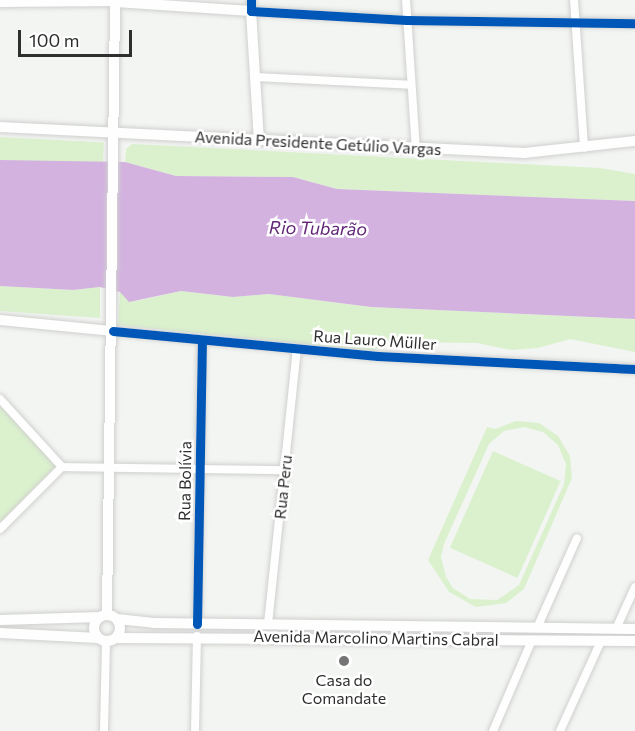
<!DOCTYPE html>
<html>
<head>
<meta charset="utf-8">
<style>
  body { margin:0 }
  #map { position:relative; width:635px; height:731px; overflow:hidden; background:#f3f5f2; font-family:Commissioner,sans-serif }
  div>[style] { position:absolute }
  .green>* { inset:0; background:#dbf1ce; transform-origin:0 0 }
  .water>* { inset:0; background:#d3b2e0 }
  .roads { filter:drop-shadow(0 0 2px #cfd0ce) drop-shadow(0 0 2px #cfd0ce) }
  .minor>* { height:8px; margin:-4px; padding:0 4px; transform-origin:4px; border-radius:4px; background:#fdfefd }
  .major>* { height:10px; margin:-5px; padding:0 5px; transform-origin:5px; border-radius:5px; background:#fdfefd }
  .major>.ring { margin:-5px; padding:0; box-sizing:content-box; background:none; border:10px solid #fdfefd; border-radius:50% }
  .cycleway>* { height:9px; margin:-4.5px; padding:0 4.5px; transform-origin:4.5px; border-radius:4.5px; background:#0057b8 }
  .dots>* { width:16px; height:16px; translate:-50% -50%; box-sizing:border-box; border:3px solid #fff; border-radius:50% }
  span { translate:-50% -50%; white-space:nowrap; text-align:center; line-height:1.15; -webkit-text-stroke:5px #fff; paint-order:stroke }
  .street-label { font-size:16px; color:#2e2f2e }
  .poi-label { font-size:16px; color:#2e2f2e }
  .water-label { font-size:18px; color:#612776; font-style:italic }
  .scale { position:absolute; left:18px; top:30px; width:114px; height:27px; box-sizing:border-box; border:3px solid #2e2f2e; border-top:0; padding-left:8px; font-size:18px; line-height:21px; white-space:nowrap; color:#2e2f2e; -webkit-text-stroke:4px #fff; paint-order:stroke }
</style>
</head>
<body>
<div id="map">
  <div class="green">
    <div style="left:0;top:137px;width:104px;height:23px;rotate:3deg"></div>
    <div style="clip-path:polygon(132px 144px,600px 168px,635px 174px,635px 201px,337px 189px,293px 177px,176px 176px,125px 162px,126px 149px)"></div>
    <div style="clip-path:polygon(0 286px,73px 290px,100px 287px,100px 318px,0 311px)"></div>
    <div style="clip-path:polygon(181px 291px,233px 297px,269px 294px,371px 307px,635px 319px,635px 352px,570px 339px,538px 348px,511px 350px,477px 343px,389px 342px,373px 351px,118px 325px,120px 292px,136px 301px)"></div>
    <div style="clip-path:polygon(0 404px,57px 466px,0 523px)"></div>
    <div style="clip-path:polygon(evenodd,516px 421px,539px 423px,558px 436px,570px 456px,572px 478px,524px 589px,506px 603px,476px 607px,449px 592px,428px 560px,487px 427px,495px 429px,516px 421px,524px 427px,543px 432px,558px 445px,566px 464px,564px 484px,519px 585px,497px 600px,470px 599px,453px 588px,446px 577px,441px 557px,444px 544px,489px 444px,504px 431px,524px 427px)"></div>
    <div style="left:493px;top:451px;width:74px;height:106px;rotate:24deg"></div>
  </div>
  <div class="water">
    <div style="clip-path:polygon(0 160px,125px 162px,176px 176px,293px 177px,337px 189px,635px 201px,635px 319px,371px 307px,269px 294px,233px 297px,181px 291px,129px 302px,120px 292px,100px 287px,73px 290px,0 286px)"></div>
  </div>
  <div class="roads">
    <div class="minor">
      <div style="left:251px;top:0;width:11px;rotate:90deg"></div>
      <div style="left:251px;top:11px;width:156px;rotate:3.3deg"></div>
      <div style="left:407px;top:20px;width:228px;rotate:0.8deg"></div>
      <div style="left:406px;top:0;width:149px;rotate:86.2deg"></div>
      <div style="left:574px;top:0;width:148px;rotate:86.1deg"></div>
      <div style="left:0;top:3px;width:116px;rotate:-0.5deg"></div>
      <div style="left:255px;top:77px;width:156px;rotate:2.9deg"></div>
      <div style="left:113px;top:331px;width:266px;rotate:5.4deg"></div>
      <div style="left:378px;top:356px;width:257px;rotate:2.9deg"></div>
      <div style="left:0;top:399px;width:92px;rotate:47.6deg"></div>
      <div style="left:62px;top:467px;width:222px;rotate:0.8deg"></div>
      <div style="left:0;top:529px;width:88px;rotate:-45deg"></div>
      <div style="left:197px;top:624px;width:284px;rotate:-89deg"></div>
      <div style="left:268px;top:624px;width:277px;rotate:-84deg"></div>
      <div style="left:537px;top:628px;width:98px;rotate:-66deg"></div>
      <div style="left:616px;top:629px;width:46px;rotate:-65.7deg"></div>
      <div style="left:104px;top:731px;width:90px;rotate:-88.7deg"></div>
      <div style="left:195px;top:731px;width:95px;rotate:-88.8deg"></div>
      <div style="left:493px;top:731px;width:99px;rotate:-66.8deg"></div>
      <div style="left:560px;top:731px;width:99px;rotate:-65.5deg"></div>
    </div>
    <div class="major">
      <div style="left:116px;top:2px;width:135px;rotate:3.8deg"></div>
      <div style="left:251px;top:11px;width:130px;rotate:86.5deg"></div>
      <div style="left:0;top:127px;width:525px;rotate:2.84deg"></div>
      <div style="left:524px;top:153px;width:112px;rotate:-6.2deg"></div>
      <div style="left:0;top:320px;width:114px;rotate:5.6deg"></div>
      <div class="ring" style="left:94px;top:615px;width:16px;height:16px"></div>
      <div style="left:107px;top:615px;width:615px;rotate:-89.25deg"></div>
      <div style="left:117px;top:619px;width:37px;rotate:6deg"></div>
      <div style="left:154px;top:623px;width:481px;rotate:0.7deg"></div>
      <div style="left:0;top:620px;width:100px;rotate:-1.7deg"></div>
      <div style="left:0;top:633px;width:98px;rotate:2.9deg"></div>
      <div style="left:116px;top:638px;width:519px;rotate:0.33deg"></div>
    </div>
  </div>
  <div class="cycleway">
    <div style="left:251px;top:0;width:11px;rotate:90deg"></div>
    <div style="left:251px;top:11px;width:156px;rotate:3.3deg"></div>
    <div style="left:407px;top:20px;width:228px;rotate:0.8deg"></div>
    <div style="left:113px;top:331px;width:266px;rotate:5.4deg"></div>
    <div style="left:378px;top:356px;width:257px;rotate:2.9deg"></div>
    <div style="left:197px;top:624px;width:284px;rotate:-89deg"></div>
  </div>
  <div class="dots">
    <div style="left:344px;top:661px;background:#737473"></div>
  </div>
  <div class="street-label">
    <span style="left:318px;top:143px;rotate:3deg">Avenida Presidente Getúlio Vargas</span>
    <span style="left:375px;top:340px;rotate:4deg">Rua Lauro Müller</span>
    <span style="left:185px;top:481px;rotate:-89deg">Rua Bolívia</span>
    <span style="left:283px;top:487px;rotate:-84deg">Rua Peru</span>
    <span style="left:376px;top:638px;rotate:1deg">Avenida Marcolino Martins Cabral</span>
  </div>
  <div class="poi-label">
    <span style="left:344px;top:689px">Casa do<br>Comandate</span>
  </div>
  <div class="water-label">
    <span style="left:318px;top:228px;rotate:1deg">Rio Tubarão</span>
  </div>
  <div class="scale">100 m</div>
</div>
</body>
</html>
